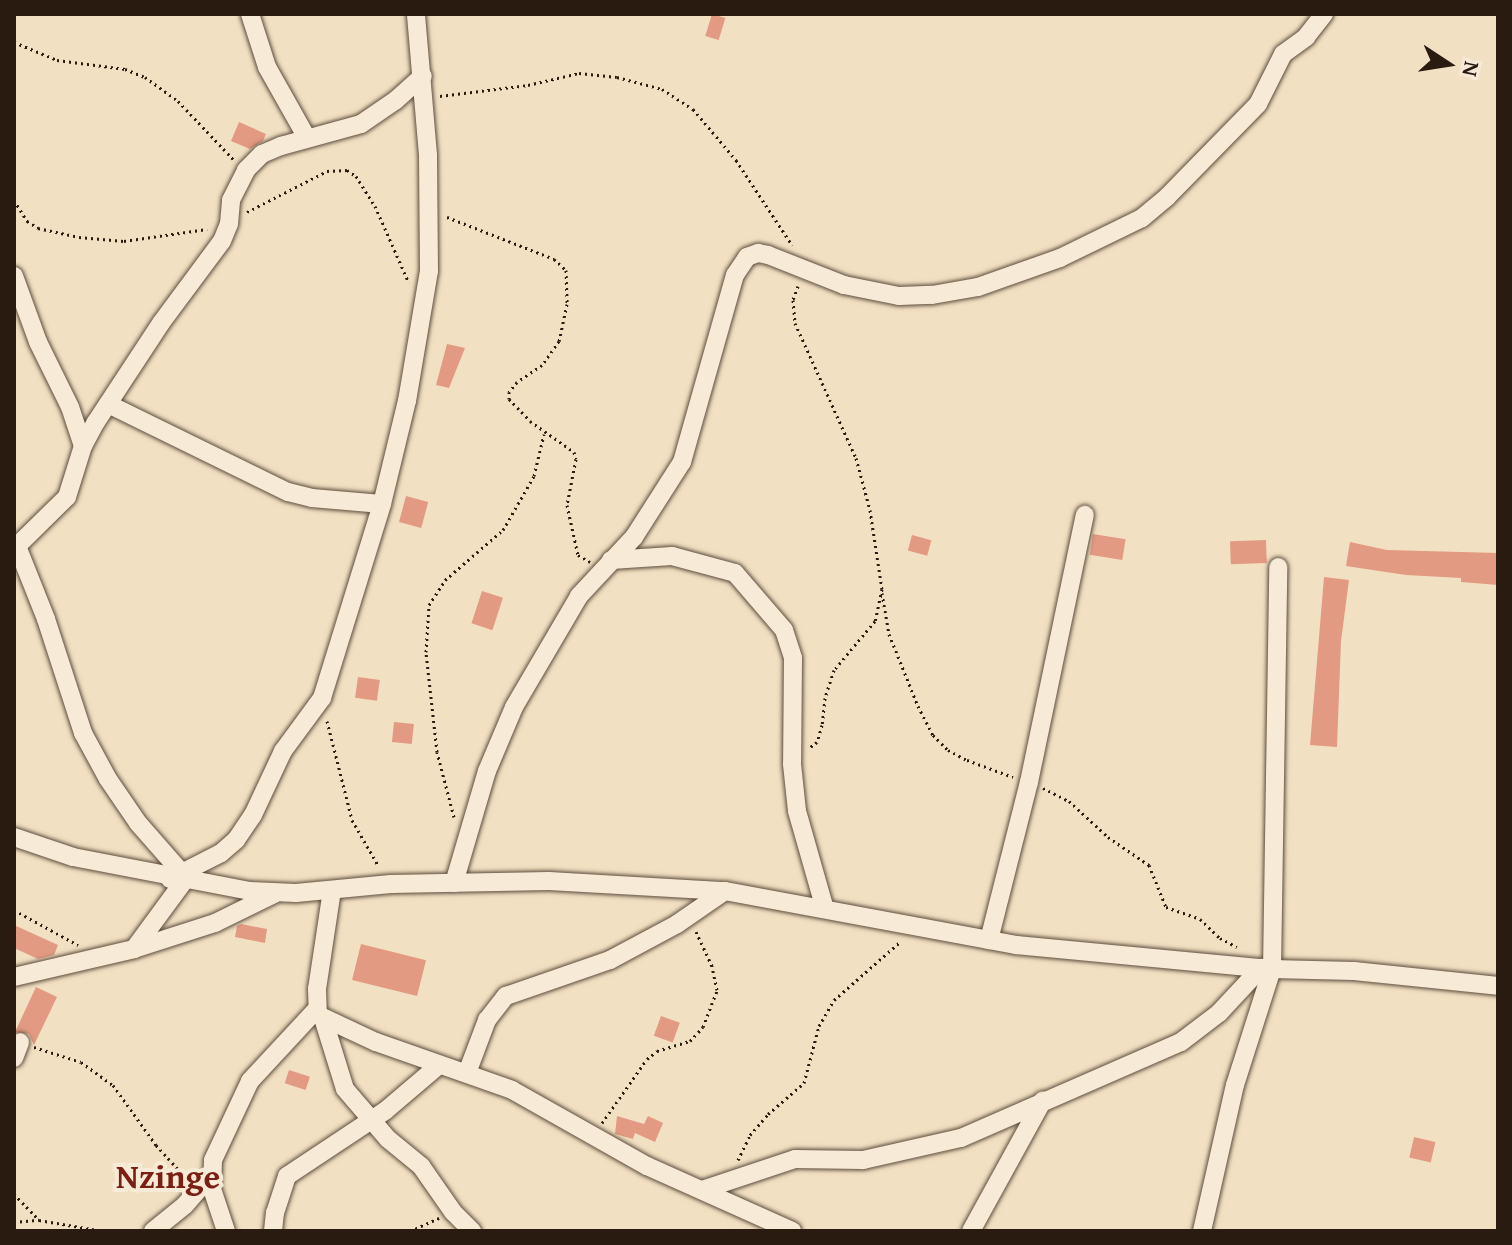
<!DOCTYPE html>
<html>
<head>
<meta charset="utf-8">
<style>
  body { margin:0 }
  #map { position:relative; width:1512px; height:1245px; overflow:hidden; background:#f2e0c2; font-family:"Gentium Book Plus",serif }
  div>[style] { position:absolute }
  .building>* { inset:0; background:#e39a82; transform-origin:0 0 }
  .path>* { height:3px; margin-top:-1.5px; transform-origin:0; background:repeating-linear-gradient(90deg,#2a1b10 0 2px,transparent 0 6px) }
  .roads { filter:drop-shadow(0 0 2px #5c4c3c) drop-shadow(0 0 2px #5c4c3c) }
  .minor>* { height:18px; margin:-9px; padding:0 9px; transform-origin:9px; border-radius:9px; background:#f7ebd7 }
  span { translate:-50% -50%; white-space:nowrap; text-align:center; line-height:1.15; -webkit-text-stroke:8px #f7ebd7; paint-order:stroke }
  .quarter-label { font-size:34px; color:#7a1f14; font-weight:700 }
  .frame { position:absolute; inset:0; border:16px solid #2a1b10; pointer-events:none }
  .north { position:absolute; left:1408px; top:24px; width:80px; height:80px; -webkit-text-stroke:6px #f7ebd7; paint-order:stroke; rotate:102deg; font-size:22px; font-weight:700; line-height:32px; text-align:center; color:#2a1b10 }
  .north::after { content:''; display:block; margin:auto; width:28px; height:36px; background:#2a1b10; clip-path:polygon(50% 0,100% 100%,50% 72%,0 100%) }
</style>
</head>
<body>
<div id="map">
  <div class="building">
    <div style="left:712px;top:14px;width:14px;height:23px;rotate:17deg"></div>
    <div style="clip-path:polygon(239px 122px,266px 134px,263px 141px,250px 149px,231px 141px)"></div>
    <div style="clip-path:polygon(447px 344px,465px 348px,449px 388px,436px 385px)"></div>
    <div style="left:406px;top:496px;width:23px;height:27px;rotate:15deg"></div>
    <div style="left:1093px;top:534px;width:33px;height:21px;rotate:9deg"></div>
    <div style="left:912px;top:535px;width:20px;height:16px;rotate:15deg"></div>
    <div style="left:1266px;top:540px;width:23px;height:36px;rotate:88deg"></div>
    <div style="clip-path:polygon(1350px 542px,1387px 550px,1498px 553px,1498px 585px,1461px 582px,1461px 578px,1406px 575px,1346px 566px)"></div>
    <div style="clip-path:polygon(1324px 577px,1349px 580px,1341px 641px,1337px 747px,1310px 745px)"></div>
    <div style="left:482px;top:591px;width:22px;height:34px;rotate:18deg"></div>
    <div style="left:358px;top:677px;width:22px;height:21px;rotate:8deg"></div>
    <div style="left:394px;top:722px;width:20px;height:20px;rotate:6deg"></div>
    <div style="clip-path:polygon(241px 924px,267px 929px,265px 943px,235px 937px,237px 926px)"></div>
    <div style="clip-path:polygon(14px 925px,58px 945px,54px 955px,38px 959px,14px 948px)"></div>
    <div style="left:361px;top:944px;width:67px;height:37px;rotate:14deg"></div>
    <div style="clip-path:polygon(36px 987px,57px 997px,34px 1045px,29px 1034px,15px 1032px)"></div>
    <div style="left:661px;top:1016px;width:20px;height:21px;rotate:20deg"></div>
    <div style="left:289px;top:1070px;width:22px;height:14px;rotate:18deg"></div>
    <div style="clip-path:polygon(617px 1116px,644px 1124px,648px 1116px,663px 1123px,655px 1142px,635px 1133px,633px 1139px,615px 1134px)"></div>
    <div style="left:1414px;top:1137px;width:22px;height:21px;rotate:13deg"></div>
  </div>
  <div class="path">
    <div style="left:14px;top:42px;width:47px;rotate:22.7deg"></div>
    <div style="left:57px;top:60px;width:69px;rotate:7.5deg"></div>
    <div style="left:125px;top:69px;width:22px;rotate:22deg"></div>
    <div style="left:145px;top:77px;width:41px;rotate:36deg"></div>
    <div style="left:178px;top:101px;width:81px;rotate:46.5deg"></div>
    <div style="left:440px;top:96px;width:89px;rotate:-7.1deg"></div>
    <div style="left:528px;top:85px;width:52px;rotate:-13.2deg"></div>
    <div style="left:579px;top:73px;width:38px;rotate:6deg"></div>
    <div style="left:617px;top:77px;width:47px;rotate:14.9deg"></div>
    <div style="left:662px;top:89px;width:37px;rotate:33deg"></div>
    <div style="left:693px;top:109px;width:67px;rotate:49.9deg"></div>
    <div style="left:736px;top:160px;width:102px;rotate:56.6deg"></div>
    <div style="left:14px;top:200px;width:25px;rotate:58deg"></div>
    <div style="left:27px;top:221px;width:13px;rotate:32deg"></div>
    <div style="left:38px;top:228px;width:42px;rotate:12.4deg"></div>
    <div style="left:79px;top:237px;width:45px;rotate:5.1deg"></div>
    <div style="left:124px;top:241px;width:84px;rotate:-8.2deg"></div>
    <div style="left:247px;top:212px;width:90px;rotate:-27.1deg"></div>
    <div style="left:327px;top:171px;width:20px;rotate:-3deg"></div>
    <div style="left:347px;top:170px;width:11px;rotate:34deg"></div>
    <div style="left:356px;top:176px;width:36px;rotate:58deg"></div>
    <div style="left:375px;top:206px;width:84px;rotate:66.2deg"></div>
    <div style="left:447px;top:217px;width:115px;rotate:21.4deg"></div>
    <div style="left:554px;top:259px;width:16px;rotate:43deg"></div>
    <div style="left:566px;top:270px;width:34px;rotate:88deg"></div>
    <div style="left:567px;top:304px;width:38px;rotate:102deg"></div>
    <div style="left:559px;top:341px;width:29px;rotate:125deg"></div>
    <div style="left:542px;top:365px;width:30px;rotate:146deg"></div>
    <div style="left:517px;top:382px;width:13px;rotate:129deg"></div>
    <div style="left:509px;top:392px;width:7px;rotate:90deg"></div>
    <div style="left:509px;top:399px;width:30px;rotate:46deg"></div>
    <div style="left:530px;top:421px;width:54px;rotate:35.2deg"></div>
    <div style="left:574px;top:452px;width:7px;rotate:74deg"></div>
    <div style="left:576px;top:459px;width:47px;rotate:101.1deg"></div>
    <div style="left:567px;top:505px;width:51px;rotate:77.6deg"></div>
    <div style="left:578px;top:555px;width:14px;rotate:30deg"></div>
    <div style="left:798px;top:286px;width:15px;rotate:110deg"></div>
    <div style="left:793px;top:300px;width:23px;rotate:85deg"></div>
    <div style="left:795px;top:323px;width:148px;rotate:65.7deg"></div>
    <div style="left:856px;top:458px;width:54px;rotate:74.9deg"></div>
    <div style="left:870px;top:510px;width:80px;rotate:81.4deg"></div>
    <div style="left:882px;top:589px;width:33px;rotate:102deg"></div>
    <div style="left:875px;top:621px;width:64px;rotate:129.9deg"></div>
    <div style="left:834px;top:670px;width:29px;rotate:108deg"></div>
    <div style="left:825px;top:698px;width:27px;rotate:96deg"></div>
    <div style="left:822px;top:725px;width:18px;rotate:106deg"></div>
    <div style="left:817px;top:742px;width:10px;rotate:143deg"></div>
    <div style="left:882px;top:593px;width:42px;rotate:80.3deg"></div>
    <div style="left:889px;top:634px;width:78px;rotate:68.1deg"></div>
    <div style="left:918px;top:706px;width:33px;rotate:63deg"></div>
    <div style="left:933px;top:735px;width:21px;rotate:45deg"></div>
    <div style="left:948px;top:750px;width:21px;rotate:28deg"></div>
    <div style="left:967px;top:760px;width:49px;rotate:20.3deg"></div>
    <div style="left:327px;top:721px;width:102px;rotate:75.8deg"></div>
    <div style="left:352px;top:820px;width:54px;rotate:60.1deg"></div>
    <div style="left:1043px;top:788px;width:29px;rotate:27deg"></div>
    <div style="left:1069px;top:801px;width:53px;rotate:42.7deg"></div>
    <div style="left:1108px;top:837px;width:50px;rotate:34.3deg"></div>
    <div style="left:1149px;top:865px;width:45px;rotate:68deg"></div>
    <div style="left:1166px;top:907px;width:36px;rotate:19deg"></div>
    <div style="left:1200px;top:919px;width:28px;rotate:44deg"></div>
    <div style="left:1220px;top:938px;width:19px;rotate:28deg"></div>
    <div style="left:454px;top:817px;width:67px;rotate:-104.7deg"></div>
    <div style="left:437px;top:752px;width:101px;rotate:-96.3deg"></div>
    <div style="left:426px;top:652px;width:47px;rotate:-86.3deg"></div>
    <div style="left:429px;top:605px;width:30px;rotate:-57deg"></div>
    <div style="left:445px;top:580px;width:77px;rotate:-40.8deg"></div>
    <div style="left:503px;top:530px;width:62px;rotate:-60.1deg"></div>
    <div style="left:534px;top:476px;width:43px;rotate:-76.6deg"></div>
    <div style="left:14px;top:910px;width:73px;rotate:28.7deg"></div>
    <div style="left:34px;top:1047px;width:49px;rotate:17.7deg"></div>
    <div style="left:81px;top:1062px;width:39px;rotate:36deg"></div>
    <div style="left:113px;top:1085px;width:74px;rotate:54.4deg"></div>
    <div style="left:156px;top:1145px;width:46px;rotate:47.6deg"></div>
    <div style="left:602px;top:1123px;width:78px;rotate:-54.9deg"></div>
    <div style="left:647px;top:1059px;width:13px;rotate:-39deg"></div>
    <div style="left:657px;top:1051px;width:34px;rotate:-17deg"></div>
    <div style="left:690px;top:1041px;width:19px;rotate:-47deg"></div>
    <div style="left:703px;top:1027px;width:40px;rotate:-69deg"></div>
    <div style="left:717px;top:990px;width:25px;rotate:-102deg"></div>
    <div style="left:712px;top:966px;width:38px;rotate:-115deg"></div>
    <div style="left:738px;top:1160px;width:28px;rotate:-64deg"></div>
    <div style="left:750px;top:1135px;width:28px;rotate:-49deg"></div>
    <div style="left:768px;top:1114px;width:48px;rotate:-40.7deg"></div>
    <div style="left:804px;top:1083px;width:59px;rotate:-75.3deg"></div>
    <div style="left:819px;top:1026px;width:30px;rotate:-60deg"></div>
    <div style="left:834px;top:1000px;width:88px;rotate:-41.3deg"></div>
    <div style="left:14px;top:1194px;width:36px;rotate:46deg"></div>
    <div style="left:14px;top:1222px;width:25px;rotate:-5deg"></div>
    <div style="left:39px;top:1220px;width:65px;rotate:9.8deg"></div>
    <div style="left:410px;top:1231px;width:32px;rotate:-24deg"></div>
  </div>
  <div class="roads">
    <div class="minor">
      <div style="left:250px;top:14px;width:56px;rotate:72.2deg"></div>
      <div style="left:267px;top:67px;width:81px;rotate:60.6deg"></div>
      <div style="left:14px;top:276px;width:70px;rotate:70deg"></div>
      <div style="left:38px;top:342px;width:72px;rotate:63.8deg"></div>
      <div style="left:70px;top:407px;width:41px;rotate:71.6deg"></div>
      <div style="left:108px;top:404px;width:200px;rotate:26.1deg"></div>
      <div style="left:288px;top:492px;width:25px;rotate:14deg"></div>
      <div style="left:312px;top:498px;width:70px;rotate:4.9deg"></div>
      <div style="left:17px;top:546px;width:79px;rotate:68.3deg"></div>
      <div style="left:46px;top:619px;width:120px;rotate:72deg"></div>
      <div style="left:83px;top:733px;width:52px;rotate:61.5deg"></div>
      <div style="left:108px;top:779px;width:53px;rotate:55.7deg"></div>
      <div style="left:138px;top:823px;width:67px;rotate:48.7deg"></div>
      <div style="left:14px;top:549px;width:74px;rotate:-44.5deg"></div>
      <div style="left:67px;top:497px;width:53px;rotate:-72.6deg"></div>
      <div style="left:83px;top:446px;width:27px;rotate:-62deg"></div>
      <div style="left:96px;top:422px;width:118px;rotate:-56.7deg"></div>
      <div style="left:161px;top:323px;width:102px;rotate:-53.4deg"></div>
      <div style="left:222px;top:241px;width:18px;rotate:-68deg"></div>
      <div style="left:229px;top:224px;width:24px;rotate:-85deg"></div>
      <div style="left:231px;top:200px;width:34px;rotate:-63deg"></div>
      <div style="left:246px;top:170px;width:23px;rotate:-45deg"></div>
      <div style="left:262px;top:154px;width:21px;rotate:-23deg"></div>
      <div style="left:281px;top:146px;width:83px;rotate:-15.4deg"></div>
      <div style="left:361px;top:124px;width:42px;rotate:-34.4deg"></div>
      <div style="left:396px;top:100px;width:36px;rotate:-42deg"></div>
      <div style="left:611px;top:560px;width:61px;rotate:-3.8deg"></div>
      <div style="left:672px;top:556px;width:65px;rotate:15.1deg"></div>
      <div style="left:735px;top:573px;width:75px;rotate:49.3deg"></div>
      <div style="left:784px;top:630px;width:29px;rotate:72deg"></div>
      <div style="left:793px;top:658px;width:106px;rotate:90.5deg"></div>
      <div style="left:792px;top:764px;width:47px;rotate:83.9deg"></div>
      <div style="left:797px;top:811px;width:102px;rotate:74.1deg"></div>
      <div style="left:14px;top:837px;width:62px;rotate:18.7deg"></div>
      <div style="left:73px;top:857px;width:180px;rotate:10.9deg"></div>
      <div style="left:250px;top:891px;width:46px;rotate:2.5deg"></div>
      <div style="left:296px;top:893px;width:95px;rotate:-5.4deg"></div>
      <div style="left:391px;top:884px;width:158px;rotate:-1.1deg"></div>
      <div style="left:549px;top:881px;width:176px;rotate:3.3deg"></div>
      <div style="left:725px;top:891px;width:296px;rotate:10.5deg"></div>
      <div style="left:1016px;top:945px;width:257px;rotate:5.4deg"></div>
      <div style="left:1272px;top:969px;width:82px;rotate:1.4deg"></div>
      <div style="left:1354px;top:971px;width:145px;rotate:5.9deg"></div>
      <div style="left:170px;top:879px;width:57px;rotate:-27deg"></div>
      <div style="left:221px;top:853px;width:20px;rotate:-41deg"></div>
      <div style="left:236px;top:840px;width:30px;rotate:-56deg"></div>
      <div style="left:253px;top:815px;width:71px;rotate:-64.9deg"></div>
      <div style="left:283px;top:751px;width:66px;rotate:-53.7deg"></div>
      <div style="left:322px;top:698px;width:203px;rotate:-72.8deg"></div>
      <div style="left:382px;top:504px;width:106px;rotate:-76.4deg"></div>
      <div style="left:407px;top:401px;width:132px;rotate:-80.4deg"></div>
      <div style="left:429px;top:271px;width:116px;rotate:-90.5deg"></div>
      <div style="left:428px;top:155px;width:142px;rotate:-94.9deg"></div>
      <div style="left:454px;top:883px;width:117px;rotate:-73.6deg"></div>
      <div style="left:487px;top:771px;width:69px;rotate:-67.1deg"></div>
      <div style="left:514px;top:707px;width:129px;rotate:-59.6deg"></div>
      <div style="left:579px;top:596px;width:81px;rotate:-47deg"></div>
      <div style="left:634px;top:537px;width:89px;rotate:-57.4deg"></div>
      <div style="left:682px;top:462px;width:194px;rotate:-74.2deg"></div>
      <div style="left:735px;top:275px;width:22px;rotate:-56deg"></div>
      <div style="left:747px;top:257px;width:12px;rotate:-20deg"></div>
      <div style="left:758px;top:253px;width:10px;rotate:11deg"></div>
      <div style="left:768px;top:255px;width:82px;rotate:21.5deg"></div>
      <div style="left:844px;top:285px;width:56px;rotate:11.3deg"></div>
      <div style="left:899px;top:296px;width:33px;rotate:-2deg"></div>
      <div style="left:932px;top:295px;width:47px;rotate:-9.9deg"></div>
      <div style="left:978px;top:287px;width:87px;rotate:-19.5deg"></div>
      <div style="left:1060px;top:258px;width:91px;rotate:-26deg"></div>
      <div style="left:1142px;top:218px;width:33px;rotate:-40deg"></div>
      <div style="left:1167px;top:197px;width:130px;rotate:-45.6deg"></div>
      <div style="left:1258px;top:104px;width:56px;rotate:-63.4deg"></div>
      <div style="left:1283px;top:54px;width:29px;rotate:-36deg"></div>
      <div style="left:1306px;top:37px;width:29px;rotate:-52deg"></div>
      <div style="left:332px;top:890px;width:100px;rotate:98.6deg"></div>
      <div style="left:317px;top:989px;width:26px;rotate:88deg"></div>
      <div style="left:318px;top:1015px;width:64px;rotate:25deg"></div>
      <div style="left:376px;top:1042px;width:144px;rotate:19.4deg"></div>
      <div style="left:512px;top:1090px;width:155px;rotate:29.4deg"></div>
      <div style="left:647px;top:1166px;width:159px;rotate:24.1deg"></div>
      <div style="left:989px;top:940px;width:163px;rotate:-75.8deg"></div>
      <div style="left:1029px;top:782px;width:273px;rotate:-78.2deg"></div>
      <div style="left:134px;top:949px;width:84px;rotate:-53.7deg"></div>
      <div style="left:14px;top:977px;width:123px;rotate:-13.1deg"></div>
      <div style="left:134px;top:949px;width:85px;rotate:-17.8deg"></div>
      <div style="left:215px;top:923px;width:66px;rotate:-26.2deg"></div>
      <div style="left:323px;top:1018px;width:74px;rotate:72.8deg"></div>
      <div style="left:345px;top:1089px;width:66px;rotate:49.3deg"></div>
      <div style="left:388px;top:1139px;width:43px;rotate:39.3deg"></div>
      <div style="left:421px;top:1166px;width:56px;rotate:55.2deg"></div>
      <div style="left:453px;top:1212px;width:27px;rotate:45deg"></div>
      <div style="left:14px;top:1058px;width:17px;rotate:-69deg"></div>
      <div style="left:467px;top:1073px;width:57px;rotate:-69.3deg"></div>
      <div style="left:487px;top:1020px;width:31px;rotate:-52deg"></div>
      <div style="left:506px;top:996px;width:110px;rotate:-19.1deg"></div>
      <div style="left:610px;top:960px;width:76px;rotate:-28.2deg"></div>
      <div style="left:677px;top:924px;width:58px;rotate:-34.5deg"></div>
      <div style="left:702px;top:1190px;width:98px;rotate:-18.4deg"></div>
      <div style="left:795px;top:1159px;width:68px;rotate:0.8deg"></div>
      <div style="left:863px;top:1160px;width:100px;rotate:-12.7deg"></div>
      <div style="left:961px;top:1138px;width:240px;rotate:-23.6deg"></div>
      <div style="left:1181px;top:1042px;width:48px;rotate:-37.3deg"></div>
      <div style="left:1219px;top:1013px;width:62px;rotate:-47deg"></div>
      <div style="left:153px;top:1231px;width:41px;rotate:-39.1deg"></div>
      <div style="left:185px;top:1205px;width:40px;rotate:-49deg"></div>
      <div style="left:226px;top:1231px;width:44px;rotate:-108.4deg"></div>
      <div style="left:212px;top:1189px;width:29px;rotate:-88deg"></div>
      <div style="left:213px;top:1160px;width:87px;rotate:-64.9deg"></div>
      <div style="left:250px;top:1081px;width:98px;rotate:-47.1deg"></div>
      <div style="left:273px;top:1231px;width:18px;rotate:-84deg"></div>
      <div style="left:275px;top:1213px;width:39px;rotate:-72deg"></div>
      <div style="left:287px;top:1176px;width:118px;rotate:-33.6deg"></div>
      <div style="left:385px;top:1111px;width:71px;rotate:-40.4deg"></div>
      <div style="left:971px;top:1231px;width:149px;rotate:-61.2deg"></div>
      <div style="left:1202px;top:1231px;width:150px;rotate:-77.3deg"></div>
      <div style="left:1235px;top:1085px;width:122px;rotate:-72.3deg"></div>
      <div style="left:1272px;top:969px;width:402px;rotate:-89.1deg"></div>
    </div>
  </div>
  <div class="quarter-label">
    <span style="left:168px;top:1176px">Nzinge</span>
  </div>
  <div class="frame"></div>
  <div class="north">N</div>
</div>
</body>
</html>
